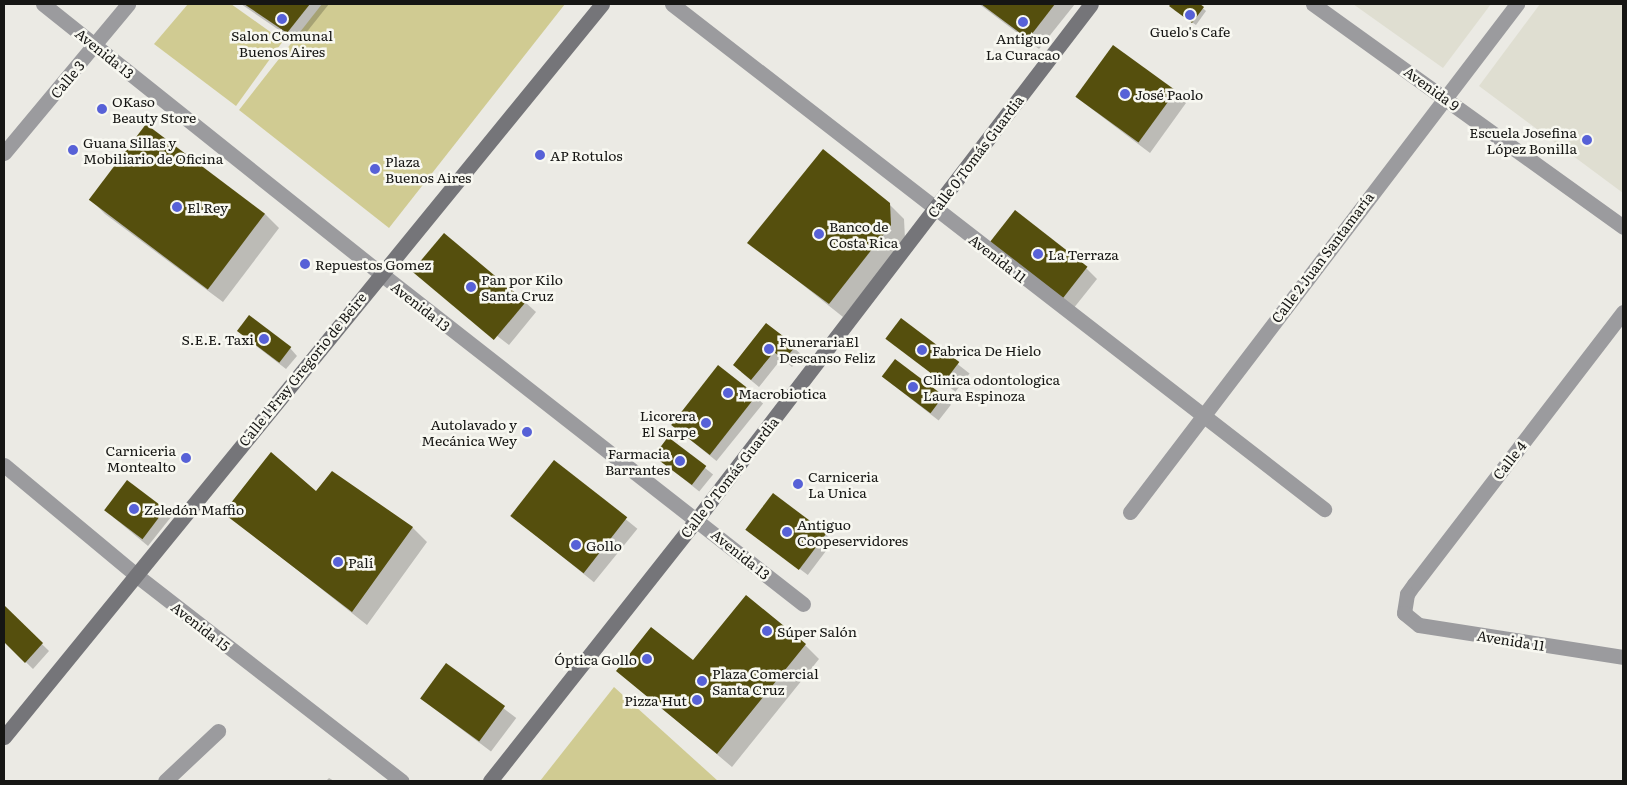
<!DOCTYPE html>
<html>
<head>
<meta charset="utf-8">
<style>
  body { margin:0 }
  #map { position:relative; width:1627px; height:785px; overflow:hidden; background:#ebeae4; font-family:Literata,serif }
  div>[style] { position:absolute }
  .built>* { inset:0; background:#dfded1 }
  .green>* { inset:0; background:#d0cb92 }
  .shadow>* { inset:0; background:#0003; transform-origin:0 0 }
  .building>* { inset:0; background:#554f0d; transform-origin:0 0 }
  .lane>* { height:15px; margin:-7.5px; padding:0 7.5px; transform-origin:7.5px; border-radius:7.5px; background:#9b9b9e }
  .street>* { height:15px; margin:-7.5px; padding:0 7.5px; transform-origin:7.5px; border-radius:7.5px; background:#9b9b9e }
  .secondary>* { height:15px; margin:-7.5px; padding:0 7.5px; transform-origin:7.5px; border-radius:7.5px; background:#757579 }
  .dots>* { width:14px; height:14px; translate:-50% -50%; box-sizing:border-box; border:2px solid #f8f8f1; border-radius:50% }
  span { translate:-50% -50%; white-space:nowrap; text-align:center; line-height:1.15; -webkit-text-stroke:5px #f8f8f1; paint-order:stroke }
  .poi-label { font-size:14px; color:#161614 }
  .left { translate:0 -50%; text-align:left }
  .right { translate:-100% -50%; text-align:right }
  .street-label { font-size:14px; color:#161614 }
  .frame { position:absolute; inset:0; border:5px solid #161614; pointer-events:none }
</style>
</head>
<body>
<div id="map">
  <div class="built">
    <div style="clip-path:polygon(1353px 4px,1491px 4px,1443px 68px)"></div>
    <div style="clip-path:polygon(1540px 4px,1623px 4px,1623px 193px,1479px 86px)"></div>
  </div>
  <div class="green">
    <div style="clip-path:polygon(188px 4px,231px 4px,283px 41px,236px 106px,154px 44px)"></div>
    <div style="clip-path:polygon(322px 4px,565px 4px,389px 228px,239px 110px)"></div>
    <div style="clip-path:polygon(614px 687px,718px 781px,540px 781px)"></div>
  </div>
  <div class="shadow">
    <div style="clip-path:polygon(241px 4px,329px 4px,298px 43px)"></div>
    <div style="clip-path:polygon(979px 4px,1075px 4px,1039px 49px)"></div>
    <div style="clip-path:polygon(1173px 4px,1198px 4px,1206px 11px,1196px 25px,1174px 10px)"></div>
    <div style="clip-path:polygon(1175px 92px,1186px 103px,1150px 153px,1076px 97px)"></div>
    <div style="clip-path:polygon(91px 200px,265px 214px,279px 228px,223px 302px,105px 214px)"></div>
    <div style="clip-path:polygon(889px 204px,904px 219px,905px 239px,843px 317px,749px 242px)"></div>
    <div style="clip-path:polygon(1002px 253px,1086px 268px,1097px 279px,1073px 309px)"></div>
    <div style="clip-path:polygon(415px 273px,525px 302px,536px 312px,509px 345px)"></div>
    <div style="left:901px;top:320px;width:87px;height:23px;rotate:38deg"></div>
    <div style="clip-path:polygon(766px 324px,802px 355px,792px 367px,782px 358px,759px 387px,741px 372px)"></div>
    <div style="clip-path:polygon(246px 338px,290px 348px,297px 356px,286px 369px)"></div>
    <div style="left:895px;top:361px;width:71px;height:20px;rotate:38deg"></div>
    <div style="left:718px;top:367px;width:58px;height:74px;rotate:39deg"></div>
    <div style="left:668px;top:438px;width:58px;height:22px;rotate:39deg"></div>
    <div style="left:555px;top:462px;width:106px;height:69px;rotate:39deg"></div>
    <div style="clip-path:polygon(332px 473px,413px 528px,427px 542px,367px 625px,225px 513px,316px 492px)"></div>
    <div style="left:773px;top:495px;width:76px;height:43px;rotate:37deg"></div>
    <div style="clip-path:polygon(164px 510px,171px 517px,148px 546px,113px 517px)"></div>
    <div style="clip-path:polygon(4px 607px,49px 651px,33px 669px,4px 641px)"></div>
    <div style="clip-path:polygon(805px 645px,819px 659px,732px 767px,618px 671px)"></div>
    <div style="left:446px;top:665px;width:88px;height:42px;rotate:37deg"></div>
    <div style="clip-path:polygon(329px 778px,334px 781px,326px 781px)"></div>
  </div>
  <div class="building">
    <div style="clip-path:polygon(244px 4px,310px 4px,287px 33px)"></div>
    <div style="clip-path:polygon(981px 4px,1055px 4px,1028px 39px)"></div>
    <div style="clip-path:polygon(1171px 4px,1200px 4px,1204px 7px,1192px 23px,1169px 6px)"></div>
    <div style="left:1113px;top:45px;width:78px;height:64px;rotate:36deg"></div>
    <div style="left:146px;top:124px;width:149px;height:95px;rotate:37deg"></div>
    <div style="clip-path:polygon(823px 149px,890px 203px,891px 225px,829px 304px,747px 243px)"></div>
    <div style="left:1015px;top:210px;width:92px;height:41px;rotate:38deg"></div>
    <div style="left:444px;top:233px;width:107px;height:50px;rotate:40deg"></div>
    <div style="left:249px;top:315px;width:53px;height:20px;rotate:37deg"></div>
    <div style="left:901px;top:318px;width:73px;height:26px;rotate:37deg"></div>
    <div style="clip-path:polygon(766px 323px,796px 346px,784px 360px,774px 352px,751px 380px,733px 365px)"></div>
    <div style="left:895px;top:359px;width:61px;height:22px;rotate:37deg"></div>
    <div style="left:718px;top:365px;width:49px;height:76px;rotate:38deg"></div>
    <div style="left:668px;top:437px;width:48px;height:24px;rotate:37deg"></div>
    <div style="clip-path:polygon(271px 452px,316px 491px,332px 471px,413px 527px,352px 612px,223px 513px)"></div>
    <div style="left:554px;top:460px;width:93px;height:71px;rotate:38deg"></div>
    <div style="left:127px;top:480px;width:48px;height:38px;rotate:37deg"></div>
    <div style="left:773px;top:493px;width:67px;height:46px;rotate:37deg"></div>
    <div style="clip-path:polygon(746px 595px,806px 644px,717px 754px,616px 671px,651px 627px,693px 660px)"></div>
    <div style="clip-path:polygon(4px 605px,43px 643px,25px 663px,4px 642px)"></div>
    <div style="left:446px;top:663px;width:73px;height:44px;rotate:36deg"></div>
  </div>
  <div class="lane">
    <div style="left:165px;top:781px;width:73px;rotate:-43.3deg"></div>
  </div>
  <div class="street">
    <div style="left:43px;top:4px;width:431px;rotate:38.6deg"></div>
    <div style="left:380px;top:273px;width:537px;rotate:38.04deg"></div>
    <div style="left:672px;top:4px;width:825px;rotate:37.76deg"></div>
    <div style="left:1313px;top:4px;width:382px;rotate:35.7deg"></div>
    <div style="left:4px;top:153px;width:194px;rotate:-50.2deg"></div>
    <div style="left:1623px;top:312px;width:343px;rotate:127.5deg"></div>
    <div style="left:1414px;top:584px;width:12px;rotate:125deg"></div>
    <div style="left:1407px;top:594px;width:19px;rotate:99deg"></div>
    <div style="left:1404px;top:613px;width:19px;rotate:39deg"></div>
    <div style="left:1419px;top:625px;width:206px;rotate:8.9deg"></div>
    <div style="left:4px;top:465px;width:172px;rotate:39.8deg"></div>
    <div style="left:136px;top:575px;width:336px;rotate:37.8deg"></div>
    <div style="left:1130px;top:512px;width:639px;rotate:-52.7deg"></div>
  </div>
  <div class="secondary">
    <div style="left:4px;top:737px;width:946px;rotate:-50.79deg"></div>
    <div style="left:490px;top:781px;width:334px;rotate:-51.7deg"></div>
    <div style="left:697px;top:519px;width:648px;rotate:-52.58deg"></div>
  </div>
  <div class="dots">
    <div style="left:1190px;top:15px;background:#5761d7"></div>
    <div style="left:282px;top:19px;background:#5761d7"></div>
    <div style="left:1023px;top:22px;background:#5761d7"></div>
    <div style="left:1125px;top:94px;background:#5761d7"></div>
    <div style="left:102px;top:109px;background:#5761d7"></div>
    <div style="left:1587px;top:140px;background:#5761d7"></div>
    <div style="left:73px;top:150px;background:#5761d7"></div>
    <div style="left:540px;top:155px;background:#5761d7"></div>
    <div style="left:375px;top:169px;background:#5761d7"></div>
    <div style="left:177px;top:207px;background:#5761d7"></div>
    <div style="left:819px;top:234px;background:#5761d7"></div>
    <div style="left:1038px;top:254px;background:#5761d7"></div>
    <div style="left:305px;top:264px;background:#5761d7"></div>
    <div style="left:471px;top:287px;background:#5761d7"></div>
    <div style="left:264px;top:339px;background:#5761d7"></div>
    <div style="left:769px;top:349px;background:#5761d7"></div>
    <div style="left:922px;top:350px;background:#5761d7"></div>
    <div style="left:913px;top:387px;background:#5761d7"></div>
    <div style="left:728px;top:393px;background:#5761d7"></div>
    <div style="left:706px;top:423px;background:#5761d7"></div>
    <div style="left:527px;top:432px;background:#5761d7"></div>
    <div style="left:186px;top:458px;background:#5761d7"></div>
    <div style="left:680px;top:461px;background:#5761d7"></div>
    <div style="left:798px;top:484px;background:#5761d7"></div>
    <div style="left:134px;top:509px;background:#5761d7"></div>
    <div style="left:787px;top:532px;background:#5761d7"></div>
    <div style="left:576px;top:545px;background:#5761d7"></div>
    <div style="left:338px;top:562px;background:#5761d7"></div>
    <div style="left:767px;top:631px;background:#5761d7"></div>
    <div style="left:647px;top:659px;background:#5761d7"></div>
    <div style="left:702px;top:681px;background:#5761d7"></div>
    <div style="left:697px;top:700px;background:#5761d7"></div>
  </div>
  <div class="poi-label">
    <span style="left:1190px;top:31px">Guelo's Cafe</span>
    <span style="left:282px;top:43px">Salon Comunal<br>Buenos Aires</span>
    <span style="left:1023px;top:46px">Antiguo<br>La Curacao</span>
    <span class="left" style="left:1135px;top:94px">José Paolo</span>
    <span class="left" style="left:112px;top:109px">OKaso<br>Beauty Store</span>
    <span class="right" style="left:1577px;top:140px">Escuela Josefina<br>López Bonilla</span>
    <span class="left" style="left:83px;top:150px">Guana Sillas y<br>Mobiliario de Oficina</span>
    <span class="left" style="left:550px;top:155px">AP Rotulos</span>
    <span class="left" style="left:385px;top:169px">Plaza<br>Buenos Aires</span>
    <span class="left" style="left:187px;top:207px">El Rey</span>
    <span class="left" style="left:829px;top:234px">Banco de<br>Costa Rica</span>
    <span class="left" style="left:1048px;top:254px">La Terraza</span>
    <span class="left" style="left:315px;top:264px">Repuestos Gomez</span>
    <span class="left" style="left:481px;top:287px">Pan por Kilo<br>Santa Cruz</span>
    <span class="right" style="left:254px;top:339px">S.E.E. Taxi</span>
    <span class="left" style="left:779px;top:349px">FunerariaEl<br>Descanso Feliz</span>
    <span class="left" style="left:932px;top:350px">Fabrica De Hielo</span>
    <span class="left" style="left:923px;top:387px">Clinica odontologica<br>Laura Espinoza</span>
    <span class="left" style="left:738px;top:393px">Macrobiotica</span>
    <span class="right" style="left:696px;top:423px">Licorera<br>El Sarpe</span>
    <span class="right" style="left:517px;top:432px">Autolavado y<br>Mecánica Wey</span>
    <span class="right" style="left:176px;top:458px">Carniceria<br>Montealto</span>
    <span class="right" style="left:670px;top:461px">Farmacia<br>Barrantes</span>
    <span class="left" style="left:808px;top:484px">Carniceria<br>La Unica</span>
    <span class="left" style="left:144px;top:509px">Zeledón Maffio</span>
    <span class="left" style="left:797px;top:532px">Antiguo<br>Coopeservidores</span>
    <span class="left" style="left:586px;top:545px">Gollo</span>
    <span class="left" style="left:348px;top:562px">Palí</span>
    <span class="left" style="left:777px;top:631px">Súper Salón</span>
    <span class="right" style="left:637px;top:659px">Óptica Gollo</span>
    <span class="left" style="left:712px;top:681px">Plaza Comercial<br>Santa Cruz</span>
    <span class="right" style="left:687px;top:700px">Pizza Hut</span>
  </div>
  <div class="street-label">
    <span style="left:105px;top:53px;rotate:39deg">Avenida 13</span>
    <span style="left:67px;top:79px;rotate:-50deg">Calle 3</span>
    <span style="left:1432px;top:88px;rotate:36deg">Avenida 9</span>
    <span style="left:975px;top:156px;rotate:-53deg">Calle 0 Tomás Guardia</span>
    <span style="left:1322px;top:257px;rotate:-53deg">Calle 2 Juan Santamaría</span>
    <span style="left:998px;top:258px;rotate:38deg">Avenida 11</span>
    <span style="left:421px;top:306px;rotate:38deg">Avenida 13</span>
    <span style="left:302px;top:369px;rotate:-51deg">Calle 1 Fray Gregorio de Beire</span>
    <span style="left:1509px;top:460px;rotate:-52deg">Calle 4</span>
    <span style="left:729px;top:477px;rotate:-52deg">Calle 0 Tomás Guardia</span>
    <span style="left:741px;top:554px;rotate:39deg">Avenida 13</span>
    <span style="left:201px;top:626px;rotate:38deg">Avenida 15</span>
    <span style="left:1511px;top:640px;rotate:9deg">Avenida 11</span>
  </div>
  <div class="frame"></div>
</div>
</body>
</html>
